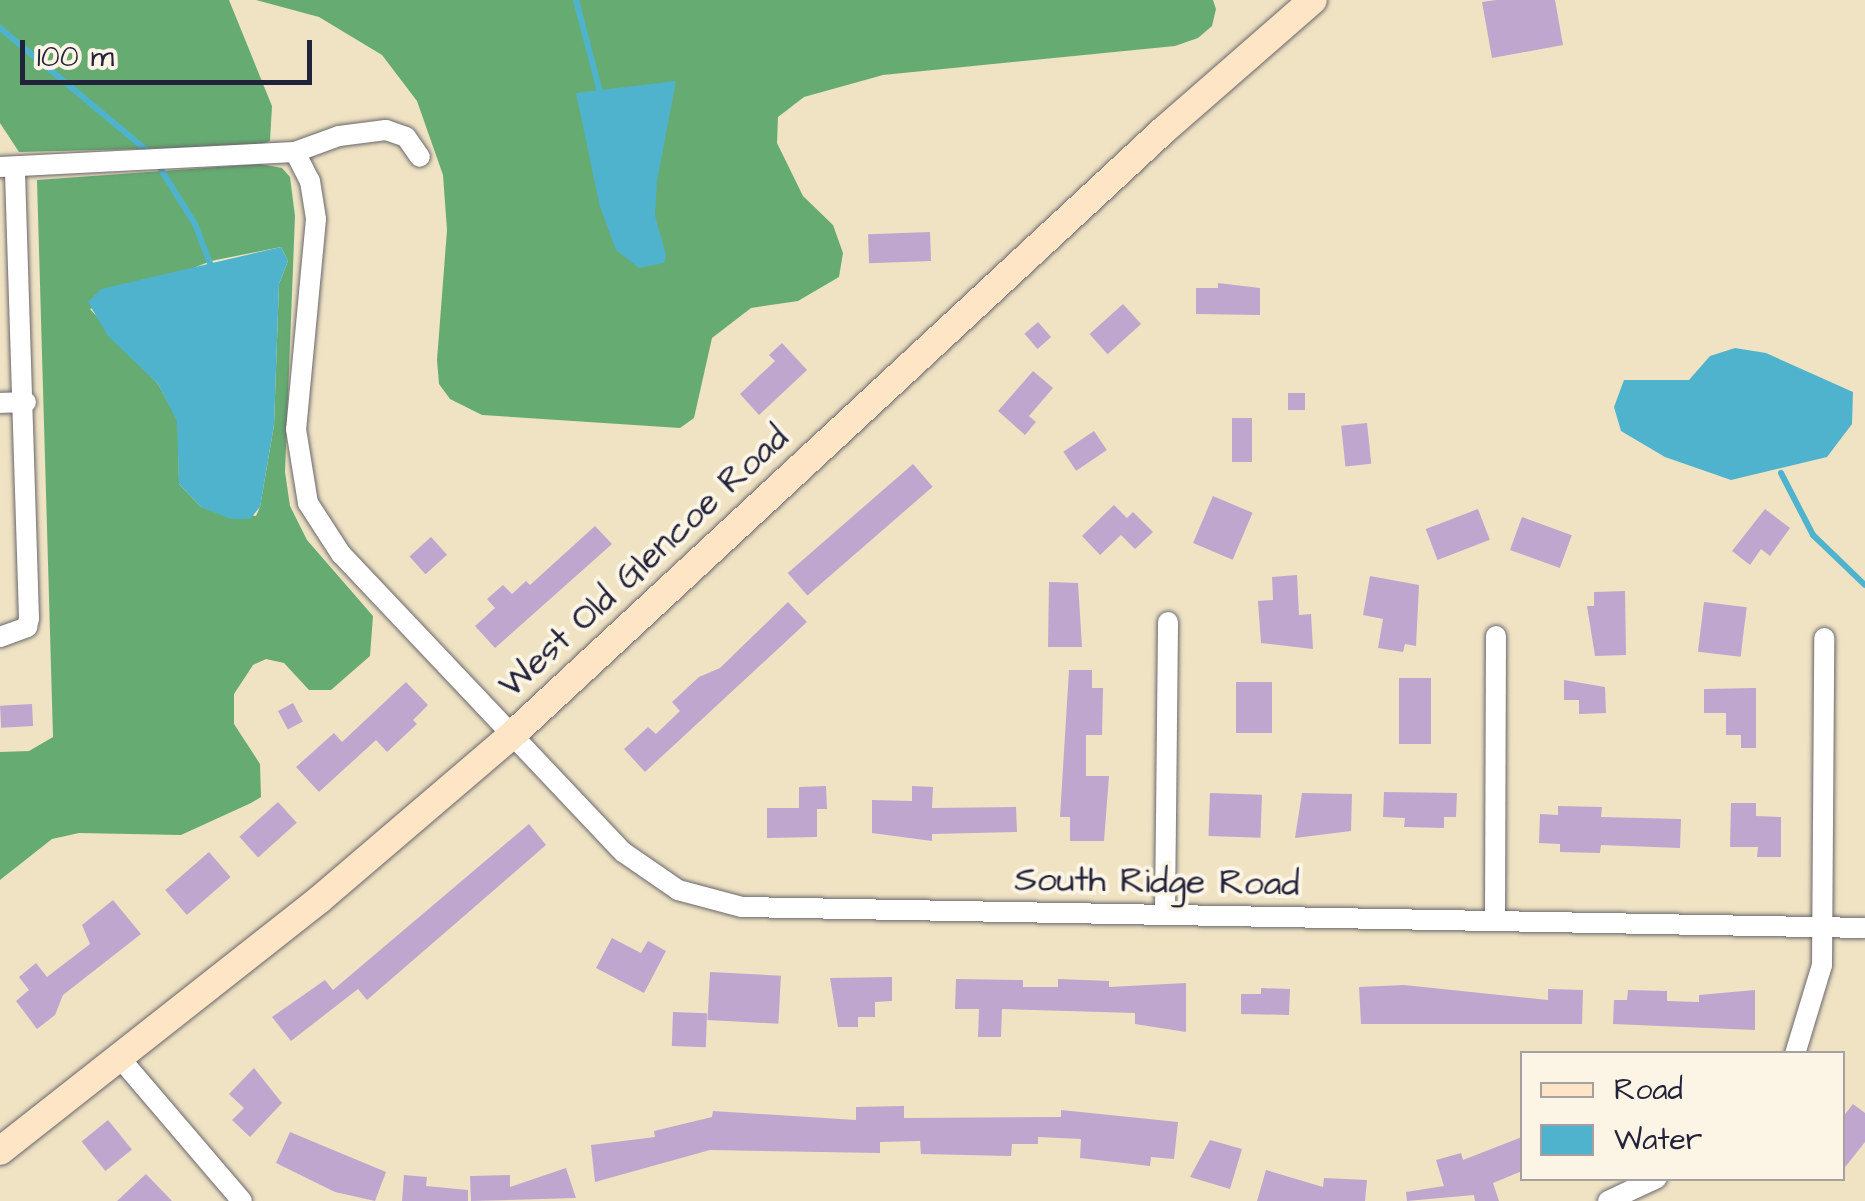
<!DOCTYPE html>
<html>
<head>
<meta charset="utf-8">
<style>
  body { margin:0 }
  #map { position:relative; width:1865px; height:1201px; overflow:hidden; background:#efe3c4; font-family:"Architects Daughter",sans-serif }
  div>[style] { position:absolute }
  .forest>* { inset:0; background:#66ac72 }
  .water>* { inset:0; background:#4fb3ce }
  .stream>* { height:6px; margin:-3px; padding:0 3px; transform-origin:3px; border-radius:3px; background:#4fb3ce }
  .building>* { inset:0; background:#bfa6cf; transform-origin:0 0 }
  .roads { filter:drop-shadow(0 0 2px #6a666b) drop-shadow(0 0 2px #6a666b) }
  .street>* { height:20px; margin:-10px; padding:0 10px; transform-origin:10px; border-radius:10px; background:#fff }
  .secondary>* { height:28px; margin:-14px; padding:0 14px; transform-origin:14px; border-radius:14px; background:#fee5c5 }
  span { translate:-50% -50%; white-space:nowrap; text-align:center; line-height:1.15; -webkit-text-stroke:8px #fcf5e5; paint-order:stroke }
  .street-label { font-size:35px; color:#22223b }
  .legend { position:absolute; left:1520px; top:1051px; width:325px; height:130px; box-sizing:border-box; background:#fcf5e5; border:2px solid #a5a1a1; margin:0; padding:12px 18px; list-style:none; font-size:30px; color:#22223b }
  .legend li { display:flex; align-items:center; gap:20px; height:50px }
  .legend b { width:50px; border:2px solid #a5a1a1 }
  .scale { position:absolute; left:20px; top:40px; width:292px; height:45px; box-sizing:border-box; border:5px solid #22223b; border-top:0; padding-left:12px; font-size:30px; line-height:35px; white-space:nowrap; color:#22223b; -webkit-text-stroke:8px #fcf5e5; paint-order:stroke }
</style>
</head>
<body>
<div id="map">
  <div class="forest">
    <div style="clip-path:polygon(0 0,229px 0,272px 106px,270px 141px,258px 146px,19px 152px,0 123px)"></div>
    <div style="clip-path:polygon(256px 0,1213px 0,1216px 9px,1212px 26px,1198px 38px,1175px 46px,883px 75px,804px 97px,778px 117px,777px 143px,803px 196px,833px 225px,843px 253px,839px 277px,798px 301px,751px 308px,712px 338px,694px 418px,680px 428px,482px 415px,450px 399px,439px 384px,437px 360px,447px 230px,443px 175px,417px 101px,382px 55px,319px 17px)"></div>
    <div style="clip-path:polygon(evenodd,260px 164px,282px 168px,290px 177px,295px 216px,285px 472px,290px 506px,307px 540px,373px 616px,370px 656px,331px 690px,309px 690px,284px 663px,266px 659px,253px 665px,234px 694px,234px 724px,260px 764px,261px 797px,251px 803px,181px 835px,79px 833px,52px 839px,0 880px,0 752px,29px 751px,53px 737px,37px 180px,260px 164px,281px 247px,288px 261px,279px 284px,274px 425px,260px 507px,256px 516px,201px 507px,179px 484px,178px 421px,158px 384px,90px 309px,211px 261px,281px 247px)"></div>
  </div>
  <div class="water">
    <div style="clip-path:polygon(676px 81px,657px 181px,655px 216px,666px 255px,664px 263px,639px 268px,616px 250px,600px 207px,576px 93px)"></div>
    <div style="clip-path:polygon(281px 247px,288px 261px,279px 284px,274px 425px,260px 507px,250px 519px,231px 519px,201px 507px,179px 484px,177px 421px,158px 384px,108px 336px,88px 302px,101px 289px)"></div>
    <div style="clip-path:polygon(1735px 348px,1766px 353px,1853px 392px,1852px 424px,1827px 457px,1731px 480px,1665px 457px,1621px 431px,1614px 407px,1624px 380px,1689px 380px,1710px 356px)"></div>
  </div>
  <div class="stream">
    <div style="left:576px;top:0;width:99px;rotate:75.4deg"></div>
    <div style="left:0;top:28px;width:195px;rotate:39.8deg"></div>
    <div style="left:157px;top:163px;width:72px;rotate:58.1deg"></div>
    <div style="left:195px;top:224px;width:45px;rotate:69.1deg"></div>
    <div style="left:1781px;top:473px;width:70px;rotate:62.7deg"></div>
    <div style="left:1813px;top:535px;width:72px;rotate:43.9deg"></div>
  </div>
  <div class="building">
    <div style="clip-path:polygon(1496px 0,1555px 0,1563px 45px,1492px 58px,1482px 2px)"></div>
    <div style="left:930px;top:232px;width:29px;height:62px;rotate:88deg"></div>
    <div style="clip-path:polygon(1218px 283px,1260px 288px,1260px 315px,1196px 314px,1196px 288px,1218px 288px)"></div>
    <div style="left:1123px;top:304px;width:27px;height:45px;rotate:48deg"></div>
    <div style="left:1038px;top:322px;width:20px;height:18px;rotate:49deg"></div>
    <div style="clip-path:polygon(782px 343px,807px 370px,759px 415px,740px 394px,775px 361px,769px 355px)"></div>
    <div style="clip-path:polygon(1033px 371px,1053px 388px,1029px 416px,1036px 422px,1025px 435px,998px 411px)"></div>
    <div style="left:1288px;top:393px;width:17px;height:17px"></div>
    <div style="left:1232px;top:418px;width:20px;height:44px"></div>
    <div style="left:1367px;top:423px;width:41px;height:26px;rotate:84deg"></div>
    <div style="left:1094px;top:431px;width:23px;height:37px;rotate:56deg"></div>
    <div style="left:913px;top:464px;width:30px;height:166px;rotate:49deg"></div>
    <div style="left:1213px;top:496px;width:43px;height:51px;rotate:23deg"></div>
    <div style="clip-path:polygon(1114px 505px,1127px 518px,1133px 512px,1153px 532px,1135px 549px,1121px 535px,1100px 555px,1082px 536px)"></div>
    <div style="left:1478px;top:509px;width:33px;height:56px;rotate:69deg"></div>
    <div style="clip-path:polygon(1765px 509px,1790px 528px,1770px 556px,1761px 549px,1750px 565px,1732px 551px)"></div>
    <div style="left:1522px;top:517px;width:53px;height:35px;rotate:20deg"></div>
    <div style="clip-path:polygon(595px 526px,612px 544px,495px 648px,475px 626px,495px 608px,487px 599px,503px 585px,512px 594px,526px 581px,530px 585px)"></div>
    <div style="left:431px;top:537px;width:24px;height:29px;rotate:48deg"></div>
    <div style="clip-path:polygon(1297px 575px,1299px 615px,1311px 614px,1313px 649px,1261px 643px,1258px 601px,1273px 600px,1272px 577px)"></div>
    <div style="clip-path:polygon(1370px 576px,1419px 585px,1416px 646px,1405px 644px,1403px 652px,1378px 648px,1383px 619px,1363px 615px)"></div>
    <div style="clip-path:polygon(1049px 582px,1078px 583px,1082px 647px,1048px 647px)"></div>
    <div style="clip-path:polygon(1625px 591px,1626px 655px,1595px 656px,1587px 606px,1594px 606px,1594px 592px)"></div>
    <div style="clip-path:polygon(788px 602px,807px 622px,645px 772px,624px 749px,648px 727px,656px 734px,680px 711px,672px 702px,699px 677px,720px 668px)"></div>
    <div style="left:1704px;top:602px;width:43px;height:50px;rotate:7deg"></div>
    <div style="clip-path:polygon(1069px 670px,1092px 670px,1092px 688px,1103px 688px,1102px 735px,1086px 735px,1086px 776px,1109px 776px,1104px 841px,1070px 841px,1070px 817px,1060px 817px)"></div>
    <div style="left:1399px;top:678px;width:32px;height:66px"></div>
    <div style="clip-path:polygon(1564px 680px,1605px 687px,1606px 713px,1579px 714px,1579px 700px,1564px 700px)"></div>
    <div style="clip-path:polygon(406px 682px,428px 705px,413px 720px,417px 724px,387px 752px,376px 740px,319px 792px,296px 767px,334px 733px,342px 742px)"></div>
    <div style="left:1236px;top:682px;width:36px;height:51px"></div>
    <div style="clip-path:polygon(1756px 688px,1756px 748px,1741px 748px,1741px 735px,1726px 735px,1726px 713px,1704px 713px,1704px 689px)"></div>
    <div style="left:293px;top:703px;width:21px;height:17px;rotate:62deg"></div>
    <div style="left:32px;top:704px;width:22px;height:32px;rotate:87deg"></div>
    <div style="clip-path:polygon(826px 786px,827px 809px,817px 809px,817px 837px,767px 838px,767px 808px,799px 808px,799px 787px)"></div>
    <div style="clip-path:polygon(912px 786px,933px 787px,932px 808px,1016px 807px,1017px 832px,932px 834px,932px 841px,872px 833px,872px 800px,912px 801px)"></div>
    <div style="clip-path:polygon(1384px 792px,1457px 793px,1456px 817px,1444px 817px,1444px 828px,1404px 827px,1405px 818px,1383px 817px)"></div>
    <div style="left:1210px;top:793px;width:52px;height:43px;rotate:2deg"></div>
    <div style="clip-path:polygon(1302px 793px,1352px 794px,1351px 831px,1295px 838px)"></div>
    <div style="left:278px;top:802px;width:28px;height:52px;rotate:48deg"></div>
    <div style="clip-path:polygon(1731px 803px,1756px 803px,1756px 816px,1781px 817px,1781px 857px,1757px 857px,1758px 847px,1730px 847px)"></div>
    <div style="clip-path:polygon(1558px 806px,1602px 807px,1601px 817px,1681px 819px,1680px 848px,1601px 845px,1600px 853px,1560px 852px,1560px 844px,1539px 843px,1540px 814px,1558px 815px)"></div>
    <div style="clip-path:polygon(529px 824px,546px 845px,367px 1000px,358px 989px,291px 1041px,272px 1017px,325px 980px,333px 990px)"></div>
    <div style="left:209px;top:852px;width:33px;height:58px;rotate:49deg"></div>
    <div style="clip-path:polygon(113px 900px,141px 934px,63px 995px,55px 1015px,37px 1029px,16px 1001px,29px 990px,19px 977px,36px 963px,47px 977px,90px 944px,82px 925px)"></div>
    <div style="clip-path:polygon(612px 938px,641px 953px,648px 941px,666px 951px,644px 993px,596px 968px)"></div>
    <div style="left:710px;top:972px;width:71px;height:48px;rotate:3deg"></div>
    <div style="clip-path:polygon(892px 977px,892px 1001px,875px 1002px,875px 1017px,858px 1017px,858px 1027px,838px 1027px,830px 978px)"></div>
    <div style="clip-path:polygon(956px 979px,1023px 980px,1023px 987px,1058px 987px,1058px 979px,1109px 981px,1109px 987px,1186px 983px,1186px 1032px,1135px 1024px,1135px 1013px,1002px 1009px,1001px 1037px,978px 1037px,979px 1009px,955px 1009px)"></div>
    <div style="clip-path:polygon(1404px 985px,1548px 1000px,1548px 989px,1583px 990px,1582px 1024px,1361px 1024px,1359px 987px)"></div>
    <div style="clip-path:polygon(1261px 988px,1290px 989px,1289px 1015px,1241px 1014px,1241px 994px,1261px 994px)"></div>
    <div style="clip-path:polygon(1628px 990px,1667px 991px,1667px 1001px,1699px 1002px,1699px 995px,1755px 990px,1755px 1030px,1613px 1024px,1614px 1000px,1627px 1000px)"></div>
    <div style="left:673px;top:1012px;width:34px;height:34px;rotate:2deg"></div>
    <div style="clip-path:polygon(254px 1068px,282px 1103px,250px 1137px,232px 1120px,244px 1108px,229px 1094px)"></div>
    <div style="clip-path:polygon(1853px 1104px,1865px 1113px,1865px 1142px,1842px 1171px,1842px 1118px)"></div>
    <div style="clip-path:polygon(904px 1106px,904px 1118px,1061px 1117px,1061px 1110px,1178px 1122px,1174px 1159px,1151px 1157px,1150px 1166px,1080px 1158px,1081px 1139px,1038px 1137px,1038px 1144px,1012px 1144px,1011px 1156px,921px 1154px,920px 1141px,880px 1142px,880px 1153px,710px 1150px,595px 1182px,591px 1145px,655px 1137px,654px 1131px,712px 1117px,713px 1111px,856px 1120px,856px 1107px)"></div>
    <div style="left:108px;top:1120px;width:38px;height:34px;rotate:51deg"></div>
    <div style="clip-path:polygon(290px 1132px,386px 1172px,375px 1201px,335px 1192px,276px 1163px)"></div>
    <div style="clip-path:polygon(1522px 1137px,1522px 1171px,1493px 1183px,1499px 1201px,1475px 1201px,1474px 1195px,1407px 1201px,1406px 1192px,1444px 1186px,1436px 1160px,1461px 1153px,1463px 1160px)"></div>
    <div style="clip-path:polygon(1210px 1140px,1242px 1149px,1230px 1189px,1190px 1177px)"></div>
    <div style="clip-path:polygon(566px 1168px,576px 1198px,471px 1201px,470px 1176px,510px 1175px,510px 1187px)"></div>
    <div style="clip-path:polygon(1266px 1170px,1323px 1187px,1324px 1178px,1367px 1180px,1365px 1201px,1257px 1201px)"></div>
    <div style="clip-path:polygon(146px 1174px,172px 1201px,117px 1201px)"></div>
    <div style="clip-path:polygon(404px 1175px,427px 1177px,426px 1186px,468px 1190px,468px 1201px,402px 1201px)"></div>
  </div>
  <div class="roads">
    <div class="street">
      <div style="left:295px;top:152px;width:33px;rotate:63deg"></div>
      <div style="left:310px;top:181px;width:38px;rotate:81deg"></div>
      <div style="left:316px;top:219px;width:211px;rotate:95.4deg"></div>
      <div style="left:296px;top:429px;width:75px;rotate:80.8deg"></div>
      <div style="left:308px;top:503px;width:61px;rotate:57.1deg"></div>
      <div style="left:341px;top:554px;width:410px;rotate:46.6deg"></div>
      <div style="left:623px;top:852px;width:67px;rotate:34.6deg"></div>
      <div style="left:678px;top:890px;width:66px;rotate:14.9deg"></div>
      <div style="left:742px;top:907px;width:1123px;rotate:1.07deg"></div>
      <div style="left:0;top:167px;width:295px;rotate:-2.9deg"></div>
      <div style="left:295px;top:152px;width:47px;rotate:-20deg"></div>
      <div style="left:339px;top:136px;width:47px;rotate:-7.3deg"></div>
      <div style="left:386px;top:130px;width:21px;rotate:19deg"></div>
      <div style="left:406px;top:137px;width:24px;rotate:55deg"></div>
      <div style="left:0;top:403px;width:26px;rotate:-2deg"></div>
      <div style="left:0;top:637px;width:29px;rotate:-20deg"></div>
      <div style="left:27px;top:627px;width:9px;rotate:-77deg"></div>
      <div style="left:29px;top:618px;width:451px;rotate:-91.8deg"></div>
      <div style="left:1165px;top:912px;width:290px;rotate:-89.4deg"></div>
      <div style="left:1495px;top:919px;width:283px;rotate:-89.8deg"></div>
      <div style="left:1795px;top:1054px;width:93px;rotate:-73.1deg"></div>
      <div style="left:1822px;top:965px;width:327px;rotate:-89.6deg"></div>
      <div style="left:119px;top:1057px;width:189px;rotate:49.5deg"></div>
      <div style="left:1608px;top:1201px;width:54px;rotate:-25.1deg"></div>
    </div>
    <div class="secondary">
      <div style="left:0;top:1151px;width:407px;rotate:-38.2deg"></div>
      <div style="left:320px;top:899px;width:251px;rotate:-40.5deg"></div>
      <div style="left:511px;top:736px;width:892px;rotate:-42.87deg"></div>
      <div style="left:1165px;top:129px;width:196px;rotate:-41.1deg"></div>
    </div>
  </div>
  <div class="street-label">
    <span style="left:644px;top:562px;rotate:-43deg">West Old Glencoe Road</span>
    <span style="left:1157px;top:882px;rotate:1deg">South Ridge Road</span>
  </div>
  <ul class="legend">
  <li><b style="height:12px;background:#fee5c5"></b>Road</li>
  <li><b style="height:28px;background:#4fb3ce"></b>Water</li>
  </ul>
  <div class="scale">100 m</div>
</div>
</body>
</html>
